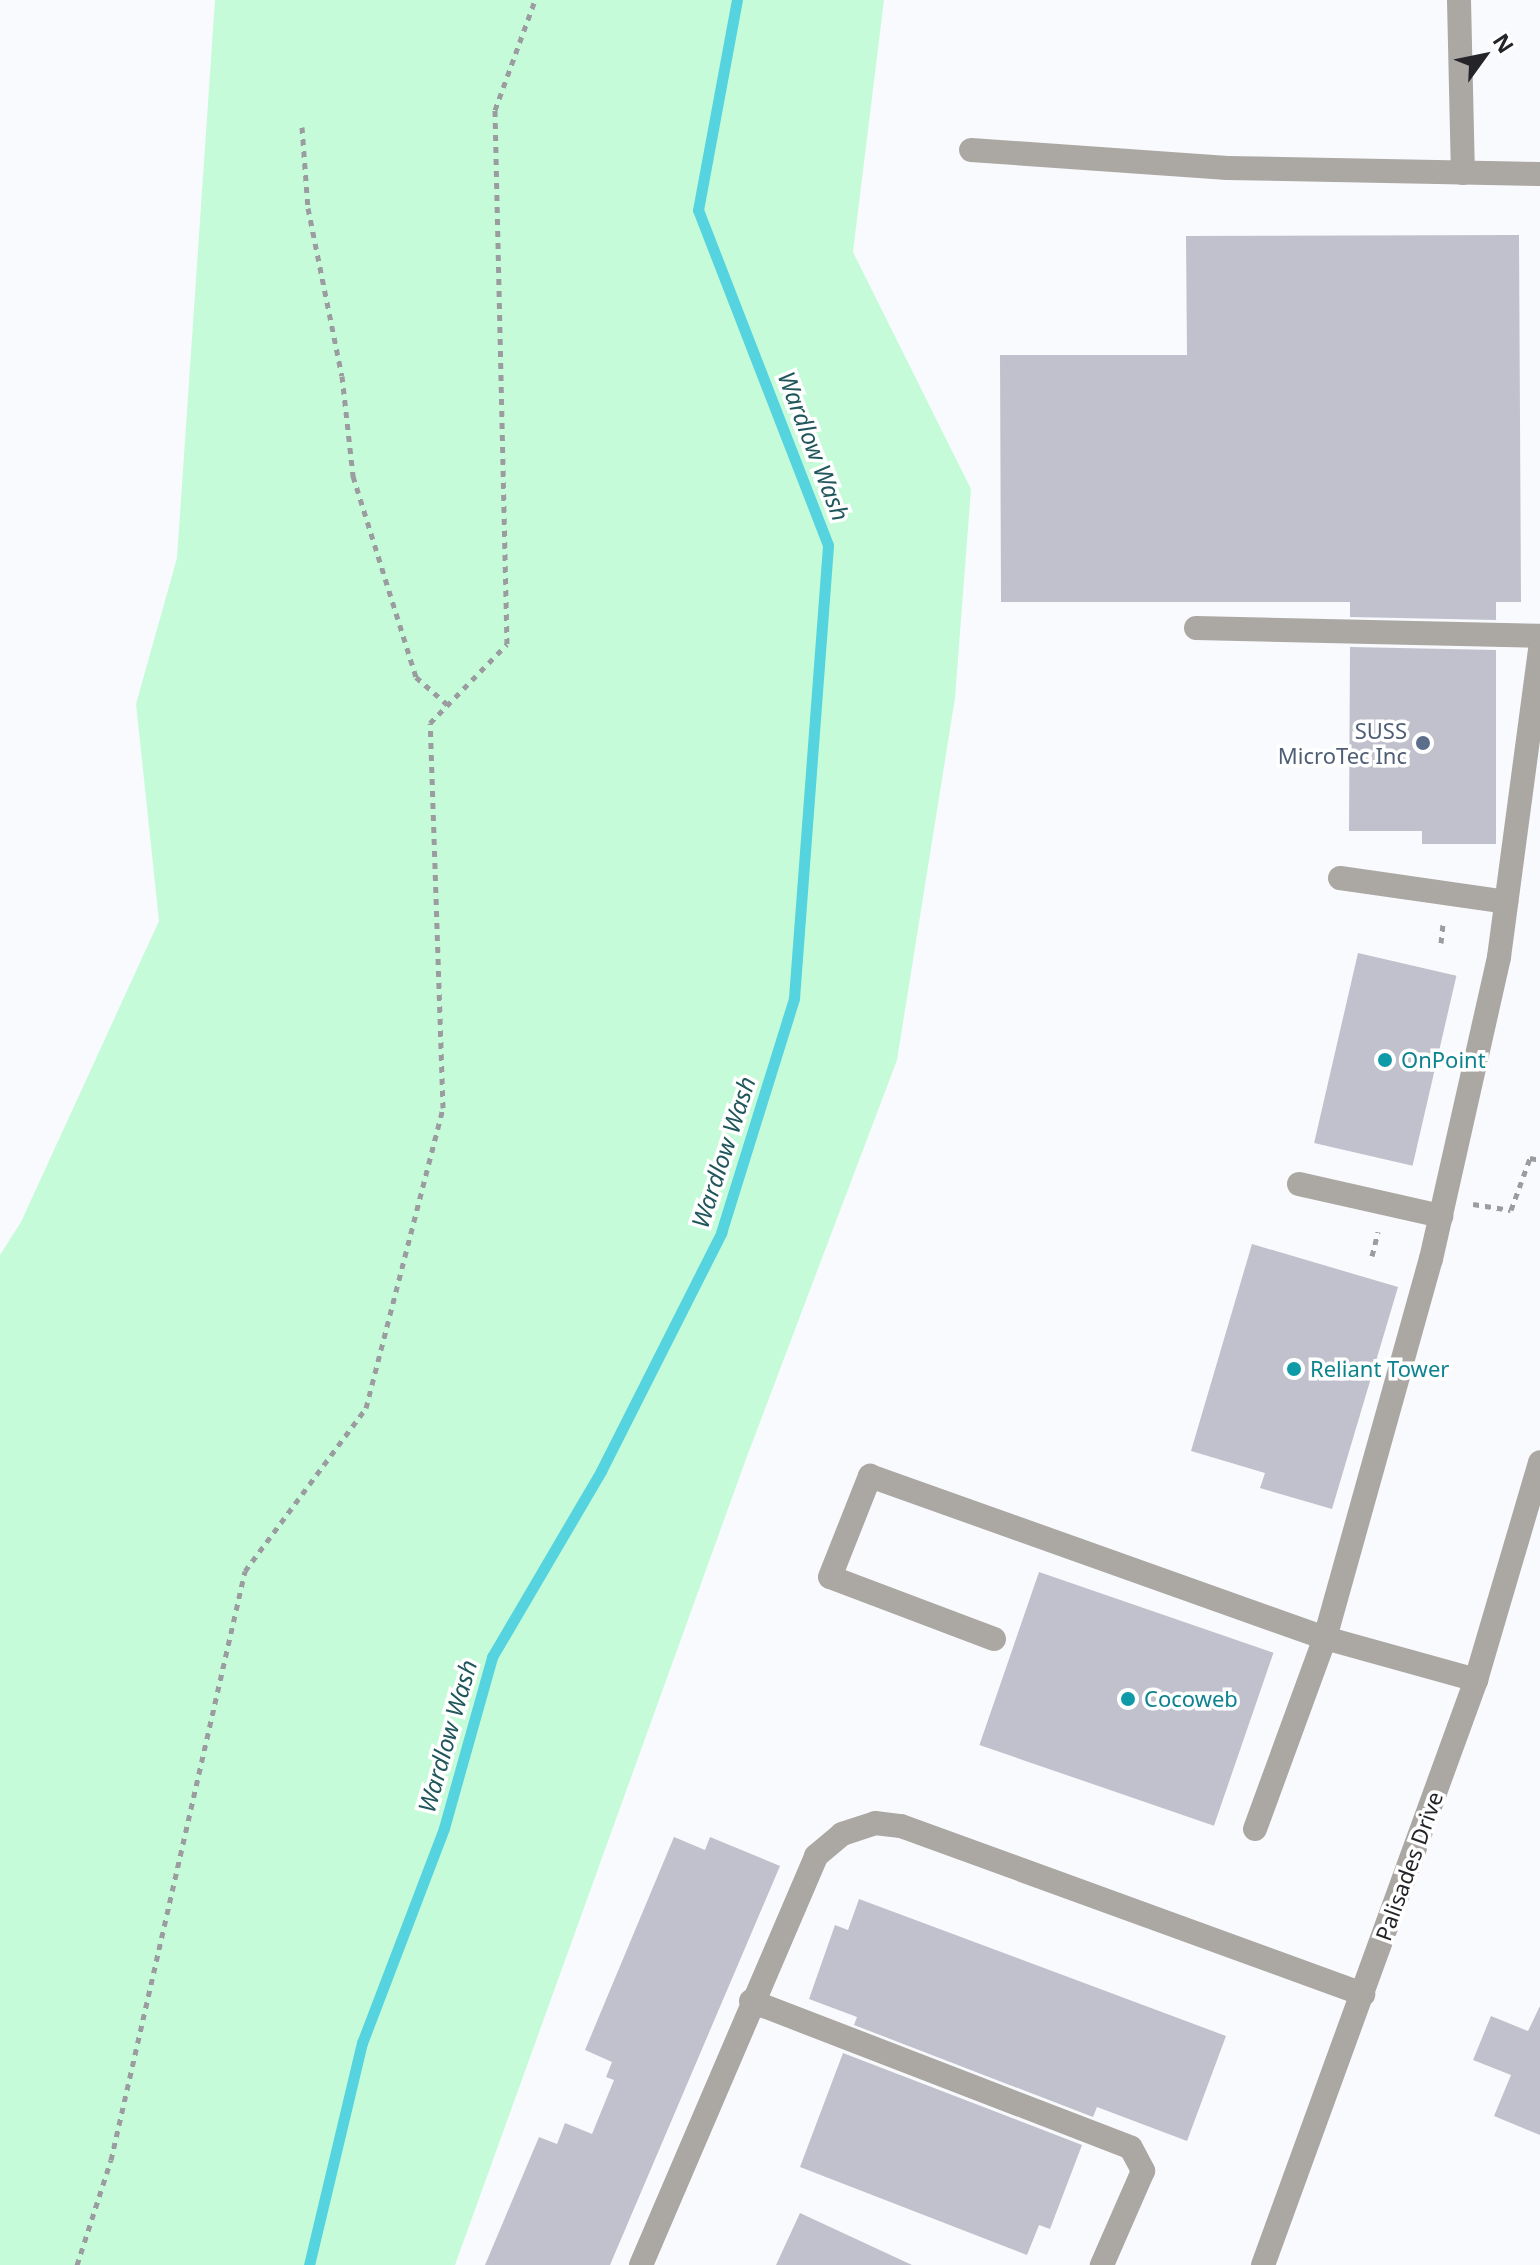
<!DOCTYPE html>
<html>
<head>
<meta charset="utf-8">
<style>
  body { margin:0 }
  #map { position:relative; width:1540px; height:2265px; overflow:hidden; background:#f9fafe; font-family:"Noto Sans",sans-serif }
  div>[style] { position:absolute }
  .green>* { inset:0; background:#c6fbd9 }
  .stream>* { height:11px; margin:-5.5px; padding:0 5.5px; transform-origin:5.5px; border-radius:5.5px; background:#55d4df }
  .building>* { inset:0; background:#c0c1cc; transform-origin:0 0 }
  .path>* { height:5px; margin-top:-2.5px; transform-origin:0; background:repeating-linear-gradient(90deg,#9b9ca0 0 6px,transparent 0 12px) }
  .minor>* { height:24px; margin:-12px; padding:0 12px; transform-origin:12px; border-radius:12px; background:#aba7a3 }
  .dots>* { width:22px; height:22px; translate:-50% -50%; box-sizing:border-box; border:4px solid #fff; border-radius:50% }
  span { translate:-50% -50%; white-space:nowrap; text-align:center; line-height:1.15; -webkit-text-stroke:7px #fff; paint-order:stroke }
  .service-label { font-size:22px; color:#4e5e75 }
  .right { translate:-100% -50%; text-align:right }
  .culture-label { font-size:22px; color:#0d838f }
  .left { translate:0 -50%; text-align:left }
  .street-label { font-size:22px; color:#252529 }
  .water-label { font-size:24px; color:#21575c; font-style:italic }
  .north { position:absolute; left:1444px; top:16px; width:80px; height:80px; -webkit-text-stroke:6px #fff; paint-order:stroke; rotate:57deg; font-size:22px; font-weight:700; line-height:32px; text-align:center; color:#252529 }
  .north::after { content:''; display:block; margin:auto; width:28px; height:36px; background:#252529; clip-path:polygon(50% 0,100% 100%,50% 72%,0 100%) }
</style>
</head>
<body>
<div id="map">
  <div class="green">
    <div style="clip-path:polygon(215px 0,884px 0,853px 252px,971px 489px,955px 698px,897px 1060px,746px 1459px,455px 2265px,0 2265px,0 1255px,21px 1222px,159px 921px,136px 704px,177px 558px)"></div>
  </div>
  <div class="stream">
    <div style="left:309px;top:2265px;width:228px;rotate:-76.6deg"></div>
    <div style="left:362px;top:2043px;width:230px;rotate:-69.1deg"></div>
    <div style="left:444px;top:1828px;width:178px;rotate:-74.3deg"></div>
    <div style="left:492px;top:1657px;width:216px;rotate:-59.6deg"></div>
    <div style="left:601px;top:1471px;width:267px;rotate:-63.2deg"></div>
    <div style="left:721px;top:1233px;width:246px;rotate:-72.7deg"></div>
    <div style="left:794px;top:998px;width:454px;rotate:-85.7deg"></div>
    <div style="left:828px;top:545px;width:359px;rotate:-111.2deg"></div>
    <div style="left:698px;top:210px;width:214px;rotate:-79.5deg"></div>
  </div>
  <div class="building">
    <div style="clip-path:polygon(1519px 235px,1521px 602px,1496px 602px,1496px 620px,1350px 617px,1350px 602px,1001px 602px,1000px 355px,1187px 355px,1186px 236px)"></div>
    <div style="clip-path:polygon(1350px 647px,1496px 650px,1496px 844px,1422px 844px,1422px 831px,1349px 831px)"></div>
    <div style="left:1358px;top:953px;width:101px;height:195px;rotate:13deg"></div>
    <div style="clip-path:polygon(1252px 1244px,1398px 1287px,1332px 1509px,1260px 1488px,1265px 1473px,1191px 1451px)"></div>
    <div style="left:1039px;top:1572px;width:248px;height:183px;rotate:19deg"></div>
    <div style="clip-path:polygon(674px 1837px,705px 1850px,710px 1837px,780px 1866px,610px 2265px,485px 2265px,539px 2137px,557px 2144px,565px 2123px,592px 2134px,614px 2080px,606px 2077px,612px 2062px,585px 2050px)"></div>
    <div style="clip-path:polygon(859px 1899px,1226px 2036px,1187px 2141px,1097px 2107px,1093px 2117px,854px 2025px,857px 2017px,809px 1999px,835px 1925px,848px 1930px)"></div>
    <div style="clip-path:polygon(1540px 2006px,1540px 2135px,1494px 2116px,1511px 2075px,1473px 2060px,1491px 2016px,1528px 2031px)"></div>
    <div style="clip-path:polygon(843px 2053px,1082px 2145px,1050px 2229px,1039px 2225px,1027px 2255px,800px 2167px)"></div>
    <div style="clip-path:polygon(800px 2213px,912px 2265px,776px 2265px)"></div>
  </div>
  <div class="path">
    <div style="left:302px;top:127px;width:81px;rotate:85.8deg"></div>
    <div style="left:308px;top:208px;width:171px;rotate:78.6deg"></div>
    <div style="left:342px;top:376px;width:101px;rotate:83.7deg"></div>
    <div style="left:353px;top:476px;width:211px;rotate:72.6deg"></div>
    <div style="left:416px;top:677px;width:43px;rotate:41.2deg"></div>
    <div style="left:1441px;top:943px;width:19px;rotate:-84deg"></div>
    <div style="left:1473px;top:1204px;width:38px;rotate:9deg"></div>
    <div style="left:1511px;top:1210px;width:55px;rotate:-69.9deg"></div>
    <div style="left:1530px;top:1158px;width:10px;rotate:11deg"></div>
    <div style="left:1372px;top:1256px;width:25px;rotate:-76deg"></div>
    <div style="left:77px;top:2265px;width:110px;rotate:-72.1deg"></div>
    <div style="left:111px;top:2160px;width:604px;rotate:-77.18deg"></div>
    <div style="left:245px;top:1571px;width:203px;rotate:-53.4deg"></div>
    <div style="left:366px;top:1408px;width:310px;rotate:-75.6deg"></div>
    <div style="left:443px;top:1108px;width:385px;rotate:-91.9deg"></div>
    <div style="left:430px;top:723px;width:110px;rotate:-45.7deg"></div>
    <div style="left:507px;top:644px;width:534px;rotate:-91.29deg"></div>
    <div style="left:495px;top:110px;width:117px;rotate:-70deg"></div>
  </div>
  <div class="minor">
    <div style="left:1459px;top:0;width:173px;rotate:88.7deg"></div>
    <div style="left:971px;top:150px;width:257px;rotate:4deg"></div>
    <div style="left:1227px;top:168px;width:313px;rotate:1.1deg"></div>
    <div style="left:1196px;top:628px;width:344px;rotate:1.3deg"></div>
    <div style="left:1340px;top:878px;width:168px;rotate:8.2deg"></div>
    <div style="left:1299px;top:1184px;width:146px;rotate:12.7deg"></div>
    <div style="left:994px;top:1639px;width:175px;rotate:-159.3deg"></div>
    <div style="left:830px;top:1577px;width:109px;rotate:-68.4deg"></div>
    <div style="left:870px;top:1476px;width:483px;rotate:19.6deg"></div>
    <div style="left:1325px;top:1638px;width:157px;rotate:15.5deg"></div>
    <div style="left:1255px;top:1829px;width:203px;rotate:-69.9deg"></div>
    <div style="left:1325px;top:1638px;width:394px;rotate:-74.4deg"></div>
    <div style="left:1431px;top:1259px;width:310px;rotate:-77.3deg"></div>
    <div style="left:1499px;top:957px;width:309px;rotate:-82.4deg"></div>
    <div style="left:751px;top:2001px;width:407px;rotate:21.1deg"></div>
    <div style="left:1131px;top:2148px;width:26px;rotate:62deg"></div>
    <div style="left:1143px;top:2171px;width:103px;rotate:113.6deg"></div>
    <div style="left:641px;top:2265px;width:445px;rotate:-66.8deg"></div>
    <div style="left:816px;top:1856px;width:34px;rotate:-40deg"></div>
    <div style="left:842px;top:1834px;width:35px;rotate:-18deg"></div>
    <div style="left:875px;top:1823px;width:26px;rotate:7deg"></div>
    <div style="left:901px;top:1826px;width:492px;rotate:20deg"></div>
    <div style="left:1263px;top:2265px;width:623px;rotate:-69.99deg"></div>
    <div style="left:1476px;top:1680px;width:227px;rotate:-73.6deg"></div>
  </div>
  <div class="dots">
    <div style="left:1423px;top:743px;background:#5c6f8a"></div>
    <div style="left:1385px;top:1060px;background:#0f9aa8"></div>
    <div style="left:1294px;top:1369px;background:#0f9aa8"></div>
    <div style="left:1128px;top:1699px;background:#0f9aa8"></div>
  </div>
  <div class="service-label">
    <span class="right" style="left:1407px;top:743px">SUSS<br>MicroTec Inc</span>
  </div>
  <div class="culture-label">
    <span class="left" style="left:1401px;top:1060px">OnPoint</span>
    <span class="left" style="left:1310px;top:1369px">Reliant Tower</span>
    <span class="left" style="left:1144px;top:1699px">Cocoweb</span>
  </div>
  <div class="street-label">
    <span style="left:1409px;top:1866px;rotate:-70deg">Palisades Drive</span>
  </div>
  <div class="water-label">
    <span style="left:814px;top:446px;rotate:69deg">Wardlow Wash</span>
    <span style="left:723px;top:1152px;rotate:-72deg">Wardlow Wash</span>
    <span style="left:447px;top:1736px;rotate:-74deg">Wardlow Wash</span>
  </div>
  <div class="north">N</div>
</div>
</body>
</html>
